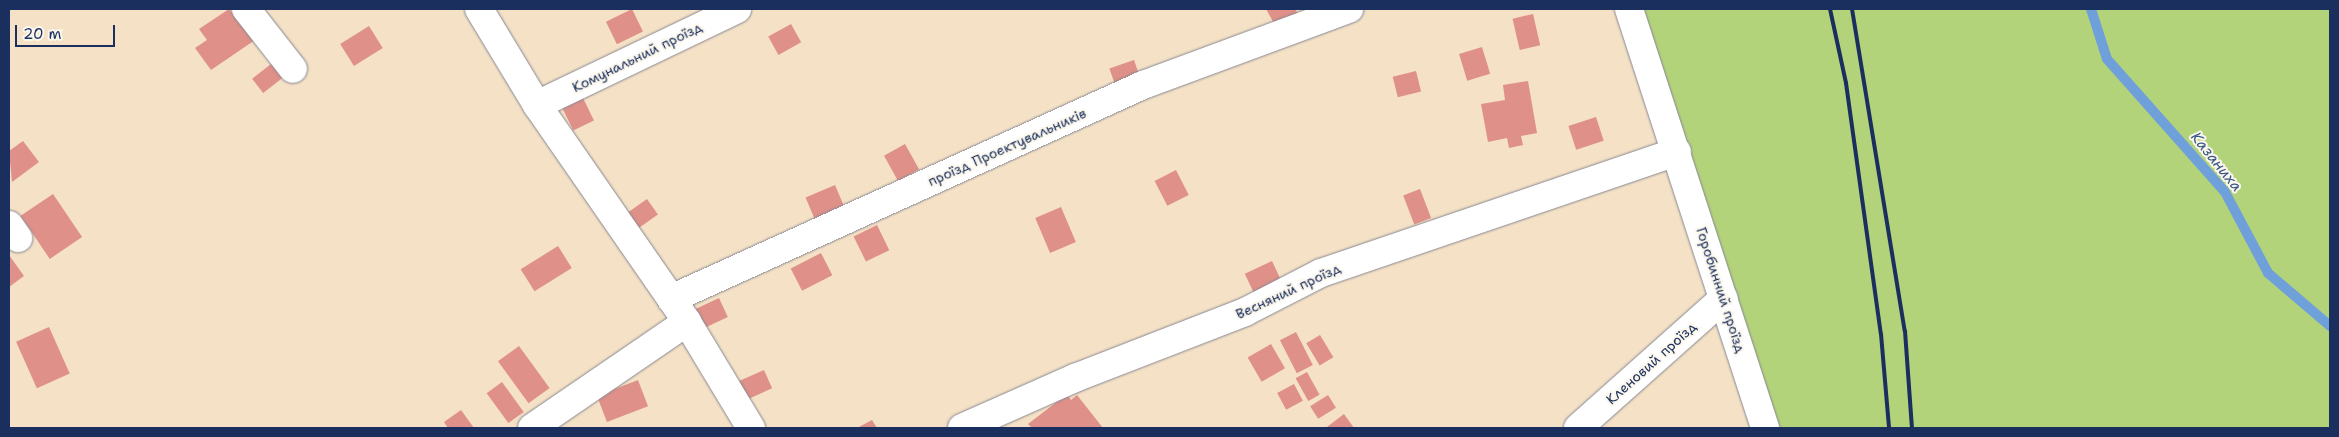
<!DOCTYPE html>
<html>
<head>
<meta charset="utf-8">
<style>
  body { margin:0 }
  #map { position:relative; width:2339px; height:437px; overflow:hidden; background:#f4e1c6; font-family:"Shantell Sans",sans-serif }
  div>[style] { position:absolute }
  .green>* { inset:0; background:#b3d37b }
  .stream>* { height:10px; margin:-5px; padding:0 5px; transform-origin:5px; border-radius:5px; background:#6fa0d9 }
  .building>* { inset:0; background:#df9088; transform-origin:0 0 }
  .roads { filter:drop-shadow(0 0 1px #888892) drop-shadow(0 0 1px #888892) }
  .minor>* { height:28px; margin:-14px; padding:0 14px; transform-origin:14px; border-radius:14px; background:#fff }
  .rail>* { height:4px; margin:-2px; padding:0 2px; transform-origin:2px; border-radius:2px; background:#1b2f5e }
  span { translate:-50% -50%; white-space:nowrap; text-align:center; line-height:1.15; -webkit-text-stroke:4px #fbf7ec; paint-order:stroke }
  .street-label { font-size:14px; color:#1b2f5e }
  .water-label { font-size:15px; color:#385789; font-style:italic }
  .frame { position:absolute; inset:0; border:10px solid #1b2f5e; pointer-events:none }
  .scale { position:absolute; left:15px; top:25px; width:100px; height:22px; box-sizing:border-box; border:2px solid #1b2f5e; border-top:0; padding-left:6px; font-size:15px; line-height:18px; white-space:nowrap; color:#1b2f5e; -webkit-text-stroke:4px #fbf7ec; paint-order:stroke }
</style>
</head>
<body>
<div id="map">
  <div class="green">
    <div style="clip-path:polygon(1629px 9px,2330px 9px,2330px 428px,1765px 428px)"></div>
  </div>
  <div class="stream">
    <div style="left:2091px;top:9px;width:52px;rotate:72.3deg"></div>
    <div style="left:2107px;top:59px;width:178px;rotate:48.4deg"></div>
    <div style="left:2225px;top:192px;width:92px;rotate:62deg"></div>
    <div style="left:2268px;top:273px;width:82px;rotate:40.5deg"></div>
  </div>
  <div class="building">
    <div style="clip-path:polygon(229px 9px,255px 40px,211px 70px,195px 48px,207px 40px,199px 29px)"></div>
    <div style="left:632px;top:9px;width:25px;height:29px;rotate:64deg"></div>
    <div style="clip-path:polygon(1266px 9px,1295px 9px,1299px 15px,1276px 27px)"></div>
    <div style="left:1533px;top:14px;width:32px;height:21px;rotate:77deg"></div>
    <div style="left:791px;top:24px;width:21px;height:26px;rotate:61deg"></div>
    <div style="left:369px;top:26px;width:26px;height:34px;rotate:58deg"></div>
    <div style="left:1482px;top:47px;width:28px;height:24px;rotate:73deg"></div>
    <div style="left:1134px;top:60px;width:18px;height:26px;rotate:71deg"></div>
    <div style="left:271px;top:64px;width:18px;height:24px;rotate:52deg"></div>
    <div style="left:1416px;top:71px;width:21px;height:24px;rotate:76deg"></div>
    <div style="clip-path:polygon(1528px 81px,1537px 133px,1521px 136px,1523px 145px,1509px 148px,1507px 138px,1488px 142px,1481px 104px,1505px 100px,1503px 85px)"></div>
    <div style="left:583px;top:98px;width:25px;height:23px;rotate:64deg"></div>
    <div style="left:1596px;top:117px;width:25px;height:29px;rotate:72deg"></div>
    <div style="clip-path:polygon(23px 141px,39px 162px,12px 182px,9px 151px)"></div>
    <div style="left:905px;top:144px;width:29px;height:24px;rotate:61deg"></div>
    <div style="left:1176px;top:170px;width:28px;height:24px;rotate:63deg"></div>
    <div style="left:835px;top:185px;width:25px;height:32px;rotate:67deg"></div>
    <div style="left:1420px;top:189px;width:31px;height:18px;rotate:69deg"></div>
    <div style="left:53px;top:194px;width:52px;height:39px;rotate:56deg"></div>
    <div style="left:647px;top:199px;width:19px;height:29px;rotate:55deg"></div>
    <div style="left:1061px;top:207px;width:38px;height:28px;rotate:67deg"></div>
    <div style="left:877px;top:225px;width:28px;height:26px;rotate:64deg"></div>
    <div style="left:558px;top:246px;width:26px;height:44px;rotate:58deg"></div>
    <div style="left:821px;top:253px;width:25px;height:34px;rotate:63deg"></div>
    <div style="clip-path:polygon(9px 255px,24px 276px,9px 287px)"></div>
    <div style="left:1272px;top:261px;width:23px;height:30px;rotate:65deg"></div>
    <div style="left:719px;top:298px;width:21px;height:26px;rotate:65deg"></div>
    <div style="left:49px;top:327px;width:51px;height:36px;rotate:66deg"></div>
    <div style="left:1296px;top:332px;width:37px;height:18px;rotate:63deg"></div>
    <div style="left:1320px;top:335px;width:26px;height:16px;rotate:59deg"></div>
    <div style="left:1271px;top:344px;width:28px;height:27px;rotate:60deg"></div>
    <div style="left:519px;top:346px;width:52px;height:26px;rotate:54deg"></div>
    <div style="left:764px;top:370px;width:20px;height:31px;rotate:66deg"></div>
    <div style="left:1307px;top:372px;width:26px;height:13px;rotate:61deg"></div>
    <div style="left:638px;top:380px;width:28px;height:44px;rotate:69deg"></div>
    <div style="left:502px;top:382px;width:37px;height:19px;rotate:54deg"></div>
    <div style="left:1294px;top:384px;width:19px;height:19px;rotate:62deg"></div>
    <div style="clip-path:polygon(1067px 394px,1071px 400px,1077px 395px,1103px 428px,1032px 428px,1028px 424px)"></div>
    <div style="left:1328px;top:395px;width:15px;height:21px;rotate:58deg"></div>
    <div style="clip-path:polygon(461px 410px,474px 428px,448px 428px,444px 422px)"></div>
    <div style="clip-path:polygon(1344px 414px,1354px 428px,1328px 428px,1327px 427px)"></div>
    <div style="clip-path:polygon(872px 420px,877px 428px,857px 428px)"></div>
  </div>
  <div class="roads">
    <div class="minor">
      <div style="left:246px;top:9px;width:76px;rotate:51.9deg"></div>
      <div style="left:479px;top:9px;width:112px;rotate:58.9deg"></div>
      <div style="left:537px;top:105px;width:264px;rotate:55.3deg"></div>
      <div style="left:687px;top:322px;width:124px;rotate:58.9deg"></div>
      <div style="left:1629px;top:9px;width:441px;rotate:72deg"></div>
      <div style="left:537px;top:105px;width:222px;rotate:-25.6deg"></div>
      <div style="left:9px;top:225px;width:16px;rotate:55deg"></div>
      <div style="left:671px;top:299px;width:518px;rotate:-24.39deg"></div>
      <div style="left:1143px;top:85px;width:220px;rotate:-20.3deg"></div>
      <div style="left:532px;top:428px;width:188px;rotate:-34.4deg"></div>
      <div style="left:962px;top:428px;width:124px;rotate:-23.9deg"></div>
      <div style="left:1075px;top:378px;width:182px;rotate:-21.2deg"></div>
      <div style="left:1245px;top:312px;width:85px;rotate:-27.2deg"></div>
      <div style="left:1321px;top:273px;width:376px;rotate:-18.8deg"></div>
      <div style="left:1578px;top:428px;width:195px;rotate:-41.7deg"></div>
    </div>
  </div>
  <div class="rail">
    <div style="left:1830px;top:9px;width:76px;rotate:77.8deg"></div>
    <div style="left:1846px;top:83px;width:253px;rotate:82.1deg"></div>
    <div style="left:1881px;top:334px;width:94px;rotate:85.1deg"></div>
    <div style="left:1852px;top:9px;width:326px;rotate:80.7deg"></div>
    <div style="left:1905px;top:331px;width:97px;rotate:85.9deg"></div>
  </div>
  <div class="street-label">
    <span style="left:637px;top:57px;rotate:-26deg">Комунальний проїзд</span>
    <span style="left:1007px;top:147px;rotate:-24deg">проїзд Проектувальників</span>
    <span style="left:1721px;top:290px;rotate:72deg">Горобинний проїзд</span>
    <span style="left:1288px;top:291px;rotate:-25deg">Весняний проїзд</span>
    <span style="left:1651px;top:363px;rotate:-42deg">Кленовий проїзд</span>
  </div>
  <div class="water-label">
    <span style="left:2216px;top:162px;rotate:51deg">Казаниха</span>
  </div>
  <div class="frame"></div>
  <div class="scale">20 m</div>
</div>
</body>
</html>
